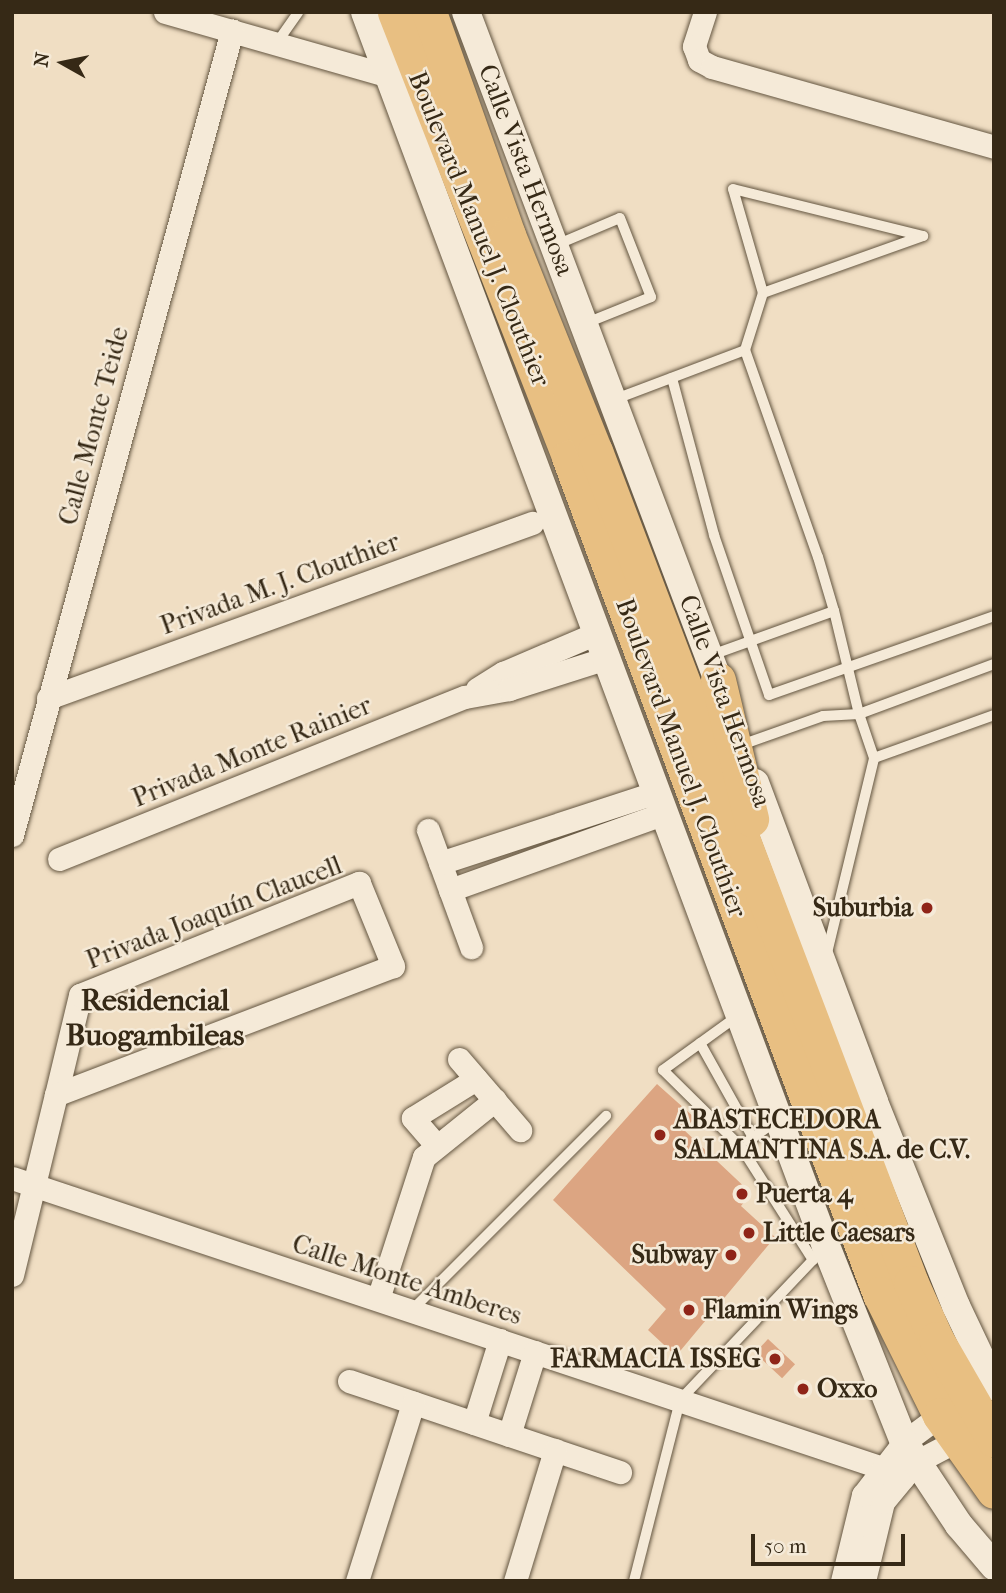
<!DOCTYPE html>
<html>
<head>
<meta charset="utf-8">
<style>
  body { margin:0 }
  #map { position:relative; width:1006px; height:1593px; overflow:hidden; background:#f0dec3; font-family:"IM FELL French Canon",serif }
  div>[style] { position:absolute }
  .building>* { inset:0; background:#dca582; transform-origin:0 0 }
  .roads { filter:drop-shadow(0 0 2px #645641) drop-shadow(0 0 2px #645641) }
  .service>* { height:10px; margin:-5px; padding:0 5px; transform-origin:5px; border-radius:5px; background:#f5ead8 }
  .minor>* { height:23px; margin:-11.5px; padding:0 11.5px; transform-origin:11.5px; border-radius:11.5px; background:#f5ead8 }
  .tertiary>* { height:28px; margin:-14px; padding:0 14px; transform-origin:14px; border-radius:14px; background:#f5ead8 }
  .primary>* { height:35px; margin:-17.5px; padding:0 17.5px; transform-origin:17.5px; border-radius:17.5px; background:#e8bf82 }
  .dots>* { width:19px; height:19px; translate:-50% -50%; box-sizing:border-box; border:4px solid #f5ead8; border-radius:50% }
  span { translate:-50% -50%; white-space:nowrap; text-align:center; line-height:1.15; -webkit-text-stroke:5px #f5ead8; paint-order:stroke }
  .street-label { font-size:26px; color:#362916 }
  .poi-label { font-size:26px; color:#362916; font-weight:700 }
  .right { translate:-100% -50%; text-align:right }
  .left { translate:0 -50%; text-align:left }
  .quarter-label { font-size:30px; color:#362916; font-weight:700 }
  .frame { position:absolute; inset:0; border:14px solid #362916; pointer-events:none }
  .north { position:absolute; left:28px; top:28px; width:70px; height:70px; -webkit-text-stroke:5px #f5ead8; paint-order:stroke; rotate:279deg; font-size:19px; font-weight:700; line-height:28px; text-align:center; color:#362916 }
  .north::after { content:''; display:block; margin:auto; width:24px; height:32px; background:#362916; clip-path:polygon(50% 0,100% 100%,50% 72%,0 100%) }
  .scale { position:absolute; left:751px; top:1534px; width:154px; height:32px; box-sizing:border-box; border:4px solid #362916; border-top:0; padding-left:9px; font-size:21px; line-height:24px; white-space:nowrap; color:#362916; -webkit-text-stroke:5px #f5ead8; paint-order:stroke }
</style>
</head>
<body>
<div id="map">
  <div class="building">
    <div style="clip-path:polygon(657px 1084px,695px 1118px,684px 1130px,751px 1193px,741px 1206px,775px 1237px,676px 1356px,648px 1330px,666px 1309px,553px 1200px)"></div>
    <div style="left:768px;top:1339px;width:37px;height:19px;rotate:43deg"></div>
  </div>
  <div class="roads">
    <div class="service">
      <div style="left:276px;top:44px;width:39px;rotate:-55deg"></div>
      <div style="left:556px;top:245px;width:69px;rotate:-22.9deg"></div>
      <div style="left:620px;top:218px;width:85px;rotate:68.6deg"></div>
      <div style="left:651px;top:297px;width:72px;rotate:158.1deg"></div>
      <div style="left:745px;top:350px;width:60px;rotate:-72.5deg"></div>
      <div style="left:763px;top:293px;width:108px;rotate:-106.1deg"></div>
      <div style="left:733px;top:189px;width:196px;rotate:13.9deg"></div>
      <div style="left:923px;top:236px;width:170px;rotate:160.4deg"></div>
      <div style="left:672px;top:378px;width:163px;rotate:75deg"></div>
      <div style="left:714px;top:535px;width:169px;rotate:71deg"></div>
      <div style="left:769px;top:695px;width:238px;rotate:-19.3deg"></div>
      <div style="left:613px;top:400px;width:141px;rotate:-20.7deg"></div>
      <div style="left:745px;top:350px;width:219px;rotate:70.6deg"></div>
      <div style="left:818px;top:557px;width:56px;rotate:73.5deg"></div>
      <div style="left:834px;top:611px;width:133px;rotate:160.2deg"></div>
      <div style="left:741px;top:745px;width:87px;rotate:-19.5deg"></div>
      <div style="left:823px;top:716px;width:36px;rotate:-3deg"></div>
      <div style="left:859px;top:714px;width:106px;rotate:-103.6deg"></div>
      <div style="left:874px;top:758px;width:127px;rotate:-19.7deg"></div>
      <div style="left:826px;top:957px;width:205px;rotate:-76.4deg"></div>
      <div style="left:874px;top:758px;width:46px;rotate:-108.8deg"></div>
      <div style="left:859px;top:714px;width:144px;rotate:-20.3deg"></div>
      <div style="left:739px;top:1015px;width:94px;rotate:144.1deg"></div>
      <div style="left:663px;top:1070px;width:110px;rotate:44.6deg"></div>
      <div style="left:741px;top:1147px;width:134px;rotate:57.5deg"></div>
      <div style="left:700px;top:1043px;width:109px;rotate:60.8deg"></div>
      <div style="left:748px;top:1141px;width:37px;rotate:-35deg"></div>
      <div style="left:411px;top:1311px;width:276px;rotate:-45deg"></div>
      <div style="left:634px;top:1581px;width:187px;rotate:-75.7deg"></div>
      <div style="left:680px;top:1400px;width:209px;rotate:-46.5deg"></div>
    </div>
    <div class="minor">
      <div style="left:165px;top:12px;width:233px;rotate:15.9deg"></div>
      <div style="left:389px;top:76px;width:13px;rotate:-39deg"></div>
      <div style="left:705px;top:12px;width:36px;rotate:108deg"></div>
      <div style="left:694px;top:46px;width:15px;rotate:70deg"></div>
      <div style="left:699px;top:60px;width:15px;rotate:28deg"></div>
      <div style="left:712px;top:67px;width:293px;rotate:15.8deg"></div>
      <div style="left:477px;top:689px;width:31px;rotate:-32deg"></div>
      <div style="left:503px;top:673px;width:102px;rotate:-23.1deg"></div>
      <div style="left:48px;top:698px;width:515px;rotate:-19.88deg"></div>
      <div style="left:428px;top:830px;width:125px;rotate:69.8deg"></div>
      <div style="left:12px;top:835px;width:834px;rotate:-74.7deg"></div>
      <div style="left:59px;top:859px;width:437px;rotate:-21.8deg"></div>
      <div style="left:465px;top:697px;width:45px;rotate:-10.3deg"></div>
      <div style="left:509px;top:689px;width:103px;rotate:-17.6deg"></div>
      <div style="left:440px;top:863px;width:228px;rotate:-18.1deg"></div>
      <div style="left:450px;top:890px;width:228px;rotate:-19.7deg"></div>
      <div style="left:459px;top:1059px;width:94px;rotate:49.3deg"></div>
      <div style="left:437px;top:1146px;width:37px;rotate:-131deg"></div>
      <div style="left:413px;top:1118px;width:74px;rotate:-31.8deg"></div>
      <div style="left:12px;top:1178px;width:918px;rotate:18.42deg"></div>
      <div style="left:883px;top:1468px;width:22px;rotate:27deg"></div>
      <div style="left:12px;top:1275px;width:185px;rotate:-76.3deg"></div>
      <div style="left:56px;top:1095px;width:103px;rotate:-76.5deg"></div>
      <div style="left:80px;top:995px;width:301px;rotate:-21.9deg"></div>
      <div style="left:359px;top:883px;width:90px;rotate:67.7deg"></div>
      <div style="left:393px;top:966px;width:361px;rotate:159.1deg"></div>
      <div style="left:378px;top:1299px;width:149px;rotate:-72.1deg"></div>
      <div style="left:424px;top:1157px;width:91px;rotate:-38.8deg"></div>
      <div style="left:349px;top:1381px;width:286px;rotate:18.6deg"></div>
      <div style="left:474px;top:1423px;width:87px;rotate:-72.6deg"></div>
      <div style="left:509px;top:1435px;width:87px;rotate:-72.6deg"></div>
      <div style="left:357px;top:1581px;width:187px;rotate:-72.5deg"></div>
      <div style="left:515px;top:1581px;width:137px;rotate:-73deg"></div>
      <div style="left:842px;top:1581px;width:89px;rotate:-76.3deg"></div>
      <div style="left:863px;top:1495px;width:67px;rotate:-52.3deg"></div>
      <div style="left:904px;top:1442px;width:59px;rotate:-36.7deg"></div>
      <div style="left:864px;top:1581px;width:81px;rotate:-76.5deg"></div>
      <div style="left:883px;top:1502px;width:52px;rotate:-50.5deg"></div>
      <div style="left:916px;top:1462px;width:60px;rotate:-27.8deg"></div>
    </div>
    <div class="tertiary">
      <div style="left:365px;top:12px;width:1317px;rotate:69.52deg"></div>
      <div style="left:826px;top:1246px;width:211px;rotate:68.3deg"></div>
      <div style="left:904px;top:1442px;width:100px;rotate:56.5deg"></div>
      <div style="left:959px;top:1525px;width:54px;rotate:49.5deg"></div>
      <div style="left:466px;top:12px;width:734px;rotate:69.34deg"></div>
      <div style="left:755px;top:783px;width:340px;rotate:69.5deg"></div>
      <div style="left:874px;top:1102px;width:220px;rotate:68.1deg"></div>
      <div style="left:956px;top:1306px;width:89px;rotate:64.6deg"></div>
    </div>
    <div class="primary">
      <div style="left:395px;top:12px;width:478px;rotate:68.6deg"></div>
      <div style="left:569px;top:457px;width:893px;rotate:69.62deg"></div>
      <div style="left:880px;top:1294px;width:135px;rotate:63.6deg"></div>
      <div style="left:940px;top:1415px;width:93px;rotate:54.6deg"></div>
      <div style="left:429px;top:12px;width:237px;rotate:70.5deg"></div>
      <div style="left:508px;top:235px;width:233px;rotate:68.1deg"></div>
      <div style="left:595px;top:451px;width:890px;rotate:69.2deg"></div>
      <div style="left:911px;top:1283px;width:61px;rotate:65.9deg"></div>
      <div style="left:936px;top:1339px;width:116px;rotate:60.1deg"></div>
      <div style="left:718px;top:680px;width:143px;rotate:76.6deg"></div>
    </div>
  </div>
  <div class="dots">
    <div style="left:927px;top:908px;background:#8f2418"></div>
    <div style="left:660px;top:1135px;background:#8f2418"></div>
    <div style="left:742px;top:1194px;background:#8f2418"></div>
    <div style="left:749px;top:1233px;background:#8f2418"></div>
    <div style="left:731px;top:1255px;background:#8f2418"></div>
    <div style="left:689px;top:1310px;background:#8f2418"></div>
    <div style="left:775px;top:1359px;background:#8f2418"></div>
    <div style="left:803px;top:1389px;background:#8f2418"></div>
  </div>
  <div class="street-label">
    <span style="left:526px;top:170px;rotate:69deg">Calle Vista Hermosa</span>
    <span style="left:479px;top:229px;rotate:68deg">Boulevard Manuel J. Clouthier</span>
    <span style="left:94px;top:426px;rotate:-75deg">Calle Monte Teide</span>
    <span style="left:280px;top:584px;rotate:-20deg">Privada M. J. Clouthier</span>
    <span style="left:725px;top:701px;rotate:70deg">Calle Vista Hermosa</span>
    <span style="left:252px;top:752px;rotate:-22deg">Privada Monte Rainier</span>
    <span style="left:681px;top:758px;rotate:70deg">Boulevard Manuel J. Clouthier</span>
    <span style="left:214px;top:913px;rotate:-21deg">Privada Joaquín Claucell</span>
    <span style="left:407px;top:1280px;rotate:18deg">Calle Monte Amberes</span>
  </div>
  <div class="poi-label">
    <span class="right" style="left:913px;top:908px">Suburbia</span>
    <span class="left" style="left:674px;top:1135px">ABASTECEDORA<br>SALMANTINA S.A. de C.V.</span>
    <span class="left" style="left:756px;top:1194px">Puerta 4</span>
    <span class="left" style="left:763px;top:1233px">Little Caesars</span>
    <span class="right" style="left:717px;top:1255px">Subway</span>
    <span class="left" style="left:703px;top:1310px">Flamin Wings</span>
    <span class="right" style="left:761px;top:1359px">FARMACIA ISSEG</span>
    <span class="left" style="left:817px;top:1389px">Oxxo</span>
  </div>
  <div class="quarter-label">
    <span style="left:155px;top:1018px">Residencial<br>Buogambileas</span>
  </div>
  <div class="frame"></div>
  <div class="north">N</div>
  <div class="scale">50 m</div>
</div>
</body>
</html>
